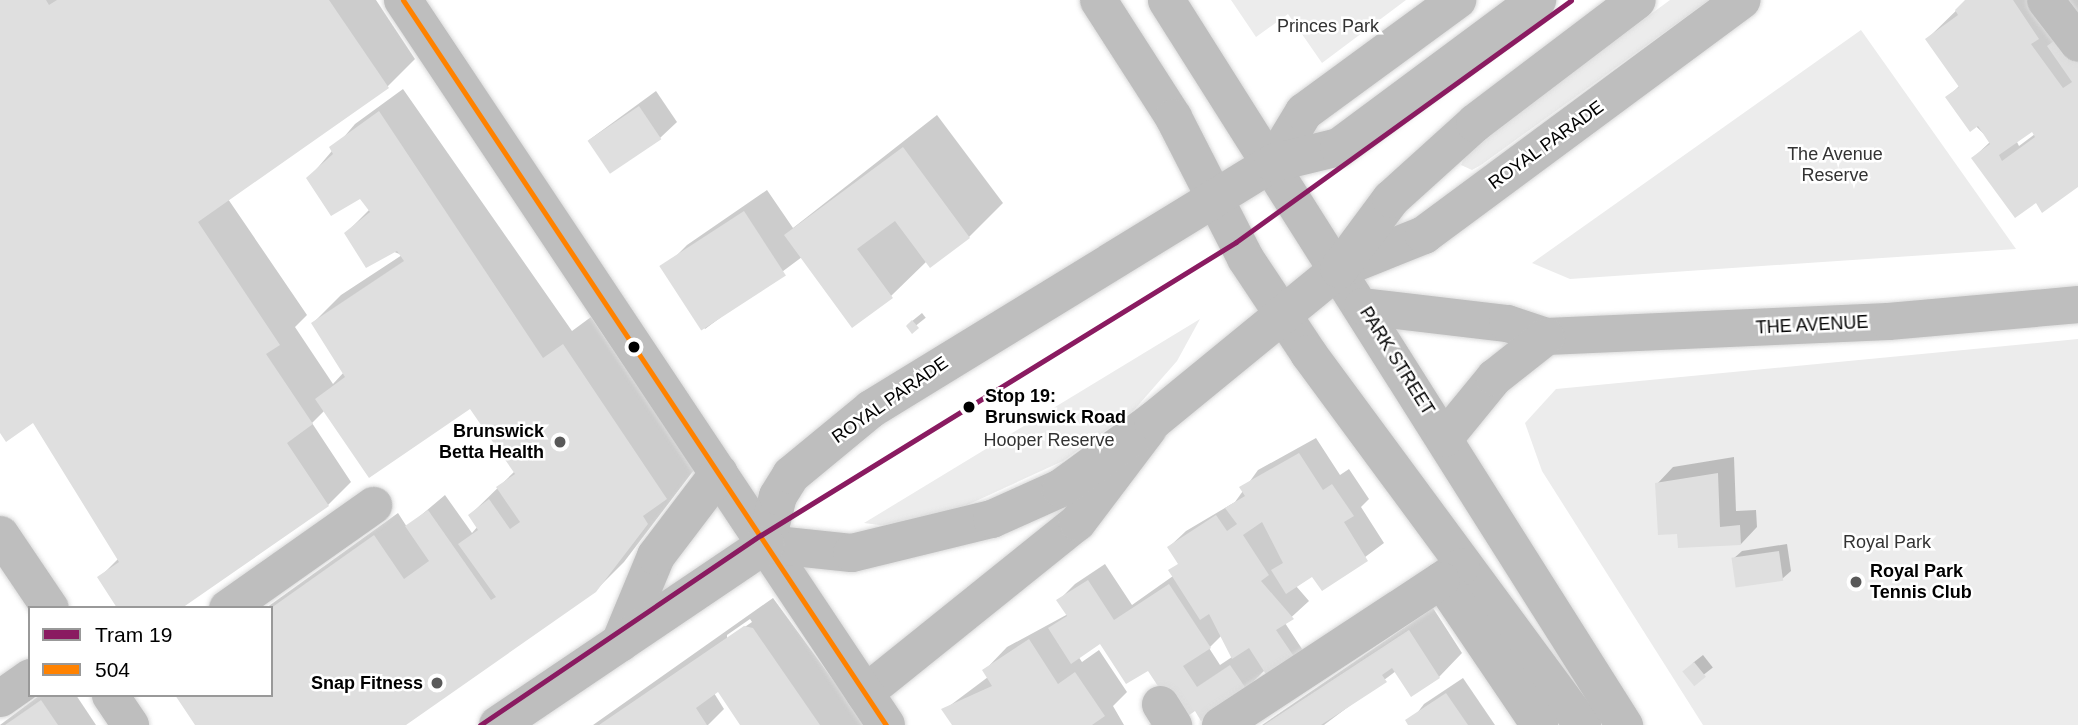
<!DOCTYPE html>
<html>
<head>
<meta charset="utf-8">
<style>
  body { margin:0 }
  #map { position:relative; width:2078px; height:725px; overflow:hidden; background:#fff; font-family:Arial,sans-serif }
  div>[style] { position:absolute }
  .green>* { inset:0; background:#ececec }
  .shadow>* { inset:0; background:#0003; transform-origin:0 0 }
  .building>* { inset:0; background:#dfdfdf; transform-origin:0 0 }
  .roads { filter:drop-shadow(0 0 2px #dbdbdb) drop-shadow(0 0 2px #dbdbdb) }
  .minor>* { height:37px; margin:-18.5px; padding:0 18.5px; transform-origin:18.5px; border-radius:18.5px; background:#bebebe }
  .major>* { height:38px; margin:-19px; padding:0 19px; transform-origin:19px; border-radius:19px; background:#bebebe }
  .highway>* { height:38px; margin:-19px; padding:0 19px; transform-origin:19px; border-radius:19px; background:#bebebe }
  .bus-1>* { height:5px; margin:-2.5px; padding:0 2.5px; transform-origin:2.5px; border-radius:2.5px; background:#ff8200 }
  .tram-1>* { height:5px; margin:-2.5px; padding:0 2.5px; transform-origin:2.5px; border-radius:2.5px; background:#8a1b61 }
  .dots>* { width:19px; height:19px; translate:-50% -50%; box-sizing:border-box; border:4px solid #fff; border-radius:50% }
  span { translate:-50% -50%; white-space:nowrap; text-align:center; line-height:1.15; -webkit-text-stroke:5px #fff; paint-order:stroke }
  .park-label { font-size:18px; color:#333 }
  .street-label { font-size:18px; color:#000 }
  .stop-label { font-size:18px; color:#000; font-weight:700 }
  .left { translate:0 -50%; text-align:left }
  .poi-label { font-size:18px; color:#000; font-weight:700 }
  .right { translate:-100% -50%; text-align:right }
  .legend { position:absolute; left:28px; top:606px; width:245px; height:91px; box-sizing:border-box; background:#fff; border:2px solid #999; margin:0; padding:9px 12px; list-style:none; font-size:21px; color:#000 }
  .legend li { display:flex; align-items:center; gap:14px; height:35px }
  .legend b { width:35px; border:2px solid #999 }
</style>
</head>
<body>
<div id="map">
  <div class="green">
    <div style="clip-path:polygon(1231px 0,1406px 0,1322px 63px,1288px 14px,1256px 37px)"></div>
    <div style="clip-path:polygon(1670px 0,1709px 0,1481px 165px,1472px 170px,1461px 165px,1469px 148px)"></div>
    <div style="clip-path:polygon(1861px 30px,2016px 249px,1570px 279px,1532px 263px)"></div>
    <div style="clip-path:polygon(1200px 319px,1177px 361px,1134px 410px,1063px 461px,965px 506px,887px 526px,864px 523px)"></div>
    <div style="clip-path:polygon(2078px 339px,2078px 725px,1703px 725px,1542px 471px,1525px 423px,1556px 389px)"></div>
  </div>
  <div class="shadow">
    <div style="clip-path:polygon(0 0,376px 0,415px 59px,387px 87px,228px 199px,307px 315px,295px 327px,333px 384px,344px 372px,313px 323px,341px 295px,402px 255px,346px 233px,370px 209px,361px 196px,308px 179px,355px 124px,403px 89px,572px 331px,591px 317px,694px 470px,624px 562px,595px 591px,399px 725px,197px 725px,271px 695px,271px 608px,266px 608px,398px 513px,407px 527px,445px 495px,472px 533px,478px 526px,470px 515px,515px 471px,470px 406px,325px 410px,312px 423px,351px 482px,328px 505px,99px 578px,118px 559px,34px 421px,0 430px)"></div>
    <div style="clip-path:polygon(evenodd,1967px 0,2040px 0,2078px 21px,2078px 185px,2036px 201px,1973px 158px,1991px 141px,1947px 98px,1960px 85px,1927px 39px,1967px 0,2032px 129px,2035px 134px,2019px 146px,2016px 140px,2032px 129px)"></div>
    <div style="clip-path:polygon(2065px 0,2078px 0,2078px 18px)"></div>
    <div style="clip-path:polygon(656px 91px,677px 122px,660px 138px,589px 140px)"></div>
    <div style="clip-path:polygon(937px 115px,1003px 203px,969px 237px,930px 266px,927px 261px,891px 296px,802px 257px,705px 329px,663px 269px,687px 245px,767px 190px,793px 228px)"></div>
    <div style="left:922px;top:313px;width:6px;height:19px;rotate:51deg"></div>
    <div style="clip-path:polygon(evenodd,1316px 438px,1340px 475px,1349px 469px,1369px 499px,1361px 507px,1384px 543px,1322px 589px,1313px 575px,1296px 586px,1309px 601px,1285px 623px,1304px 652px,1265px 670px,1246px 689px,1196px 709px,1181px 718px,1185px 725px,1149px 725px,1175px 708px,1148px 668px,1101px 641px,1078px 656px,1082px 662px,1099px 650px,1127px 692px,1113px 706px,1124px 725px,954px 725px,944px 710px,988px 677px,984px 671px,1007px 647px,1068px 614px,1059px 600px,1075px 584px,1105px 564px,1132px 605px,1173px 576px,1179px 562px,1169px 547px,1186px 531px,1235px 502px,1258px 470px,1316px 438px,1222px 635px,1232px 657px,1220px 665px,1209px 648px,1222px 635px)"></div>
    <div style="clip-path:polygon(1734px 457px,1736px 511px,1756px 510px,1757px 527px,1741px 544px,1679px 532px,1657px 484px,1673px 467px)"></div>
    <div style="clip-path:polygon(1787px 544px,1791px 571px,1782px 579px,1733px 559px,1742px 551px)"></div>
    <div style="clip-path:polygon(evenodd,773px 598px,866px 725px,742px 725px,719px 690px,714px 693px,724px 709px,708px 725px,593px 725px,773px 598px,750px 619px,752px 622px,727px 639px,727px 635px,750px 619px)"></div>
    <div style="clip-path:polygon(1433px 608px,1462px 653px,1439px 677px,1412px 695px,1396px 671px,1324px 725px,1262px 725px)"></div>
    <div style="left:1703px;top:655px;width:16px;height:13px;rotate:52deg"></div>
    <div style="clip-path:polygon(1463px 678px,1495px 725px,1408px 725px,1424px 704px)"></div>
    <div style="clip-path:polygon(40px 695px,76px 695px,96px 725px,0 725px)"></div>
  </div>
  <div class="building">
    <div style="clip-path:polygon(0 0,46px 0,49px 5px,57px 0,329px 0,389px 88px,198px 222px,280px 345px,266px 354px,313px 424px,287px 443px,329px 506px,182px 608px,117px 608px,97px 577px,119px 562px,33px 423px,6px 442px,0 433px)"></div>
    <div style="clip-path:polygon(evenodd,1965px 0,2013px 0,2039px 39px,2031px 44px,2063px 88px,2072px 82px,2047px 46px,2062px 35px,2078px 57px,2078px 187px,2042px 213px,2036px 203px,2015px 218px,1971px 158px,1990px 144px,1978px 126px,1970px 132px,1945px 97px,1959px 87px,1925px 39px,1958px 15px,1955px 10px,1965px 0,2032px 132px,2035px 137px,2002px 161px,1999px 155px,2032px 132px)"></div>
    <div style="left:639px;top:106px;width:40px;height:62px;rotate:56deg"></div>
    <div style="clip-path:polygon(379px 111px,543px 358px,563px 344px,667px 499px,643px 516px,648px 524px,596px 592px,406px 725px,195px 725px,175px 695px,271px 695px,271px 608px,374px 535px,404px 579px,429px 561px,405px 526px,428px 510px,491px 600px,496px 597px,458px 544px,478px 530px,468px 515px,489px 499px,510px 529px,520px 522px,496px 487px,515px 474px,470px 409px,369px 478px,315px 399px,345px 377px,311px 323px,404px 261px,397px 251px,366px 268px,344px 233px,370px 212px,360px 199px,331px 216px,306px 178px,333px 154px,329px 147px)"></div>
    <div style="clip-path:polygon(903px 147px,970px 238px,930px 268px,895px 221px,857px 249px,893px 298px,852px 328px,784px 235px)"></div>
    <div style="left:744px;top:211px;width:77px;height:101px;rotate:57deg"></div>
    <div style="clip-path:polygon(912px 320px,919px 328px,912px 334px,906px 326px)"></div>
    <div style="clip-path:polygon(1299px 453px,1323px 490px,1332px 484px,1354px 516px,1344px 522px,1368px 561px,1322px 591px,1312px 577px,1286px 594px,1271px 570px,1283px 563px,1262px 522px,1243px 535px,1269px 575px,1261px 581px,1294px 619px,1276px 630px,1297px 661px,1269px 679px,1249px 648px,1232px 659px,1209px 614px,1200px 620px,1168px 570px,1178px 564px,1167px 547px,1216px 515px,1227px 531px,1237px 524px,1225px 508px,1245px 496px,1239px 487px)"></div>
    <div style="clip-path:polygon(1718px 473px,1720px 527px,1740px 525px,1741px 545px,1678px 548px,1677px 534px,1658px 535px,1655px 483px)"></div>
    <div style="left:1779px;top:551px;width:30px;height:48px;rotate:82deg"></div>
    <div style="clip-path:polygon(1088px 580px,1114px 620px,1169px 584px,1211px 648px,1183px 666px,1197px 687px,1230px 665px,1247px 690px,1201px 721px,1195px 711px,1181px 721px,1148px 671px,1126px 684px,1100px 644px,1071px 664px,1048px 628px,1067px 616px,1056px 600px)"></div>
    <div style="clip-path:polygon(744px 626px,753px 628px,820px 725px,740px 725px,718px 692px,696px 708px,707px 725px,599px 725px)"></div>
    <div style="clip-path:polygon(1409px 630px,1440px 678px,1411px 697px,1392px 668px,1382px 675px,1387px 682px,1321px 725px,1264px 725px)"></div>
    <div style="clip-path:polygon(1029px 639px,1058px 684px,1075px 672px,1105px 716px,1092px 725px,952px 725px,941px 709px,992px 686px,982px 670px)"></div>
    <div style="left:1694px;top:662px;width:19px;height:15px;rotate:51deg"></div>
    <div style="clip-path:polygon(1446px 693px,1468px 725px,1408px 725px,1405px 720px)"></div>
    <div style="clip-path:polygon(41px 700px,58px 725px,5px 725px)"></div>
  </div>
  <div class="roads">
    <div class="minor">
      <div style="left:1098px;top:0;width:139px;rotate:57.3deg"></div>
      <div style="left:1173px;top:117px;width:158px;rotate:62.9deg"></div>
      <div style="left:1245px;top:258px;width:114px;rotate:56.4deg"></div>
      <div style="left:1308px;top:353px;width:462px;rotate:53.6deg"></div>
      <div style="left:1166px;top:0;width:858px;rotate:57.72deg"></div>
      <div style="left:2045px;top:0;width:54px;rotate:52.5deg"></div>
      <div style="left:1362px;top:306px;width:146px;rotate:6.7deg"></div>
      <div style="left:1507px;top:323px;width:41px;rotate:18.4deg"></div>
      <div style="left:1546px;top:336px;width:342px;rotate:-2.5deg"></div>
      <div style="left:1888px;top:321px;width:191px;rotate:-5.1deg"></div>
      <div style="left:1444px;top:438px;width:79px;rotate:-50.7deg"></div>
      <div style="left:1494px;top:377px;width:66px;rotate:-38.3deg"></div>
      <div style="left:0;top:534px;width:89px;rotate:56deg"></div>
      <div style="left:1461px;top:566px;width:24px;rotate:145deg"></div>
      <div style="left:1441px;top:580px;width:175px;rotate:55.9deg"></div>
      <div style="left:227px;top:608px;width:179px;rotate:-35.2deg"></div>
      <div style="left:864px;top:693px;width:273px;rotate:-38.8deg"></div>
      <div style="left:1077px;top:522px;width:118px;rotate:-52.9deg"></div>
      <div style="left:110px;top:695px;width:36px;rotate:56deg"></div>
      <div style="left:0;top:698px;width:37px;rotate:-35deg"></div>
      <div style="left:1160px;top:704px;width:25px;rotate:58deg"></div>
      <div style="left:1220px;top:725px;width:264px;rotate:-33.3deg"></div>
    </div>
    <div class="major">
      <div style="left:403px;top:0;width:871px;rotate:56.33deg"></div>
    </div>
    <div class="highway">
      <div style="left:1273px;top:163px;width:60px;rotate:-58.7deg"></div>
      <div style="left:1304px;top:112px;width:190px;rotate:-36.2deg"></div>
      <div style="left:1339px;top:269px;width:92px;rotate:-21.8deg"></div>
      <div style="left:1424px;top:235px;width:395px;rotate:-36.5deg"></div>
      <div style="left:766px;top:544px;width:86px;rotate:6deg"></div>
      <div style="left:852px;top:553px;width:144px;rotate:-13.7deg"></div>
      <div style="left:992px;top:519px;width:76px;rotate:-24.2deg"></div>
      <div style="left:1061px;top:488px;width:114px;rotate:-36.1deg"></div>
      <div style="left:1153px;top:421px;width:240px;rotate:-39.3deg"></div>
      <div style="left:1339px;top:269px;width:87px;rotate:-53.4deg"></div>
      <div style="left:1391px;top:199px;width:113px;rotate:-42.1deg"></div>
      <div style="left:1475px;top:123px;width:203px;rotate:-37.2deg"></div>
      <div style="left:766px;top:544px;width:49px;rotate:-76deg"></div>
      <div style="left:778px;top:496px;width:25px;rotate:-58deg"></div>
      <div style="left:791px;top:475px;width:104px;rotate:-39.5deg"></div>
      <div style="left:871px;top:409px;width:471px;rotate:-31.5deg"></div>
      <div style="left:1273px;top:163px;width:68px;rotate:-13.6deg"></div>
      <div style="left:1339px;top:147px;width:247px;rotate:-36.6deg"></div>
      <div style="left:620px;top:643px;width:94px;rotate:-67.5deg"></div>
      <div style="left:656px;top:556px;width:104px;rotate:-52.8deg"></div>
      <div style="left:498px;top:725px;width:323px;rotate:-34deg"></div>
    </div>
  </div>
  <div class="bus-1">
    <div style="left:403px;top:0;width:871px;rotate:56.33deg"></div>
  </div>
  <div class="tram-1">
    <div style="left:480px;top:725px;width:339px;rotate:-34.1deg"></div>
    <div style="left:761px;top:535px;width:558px;rotate:-31.67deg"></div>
    <div style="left:1236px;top:242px;width:413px;rotate:-35.8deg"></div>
  </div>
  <div class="dots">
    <div style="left:634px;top:347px;background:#000"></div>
    <div style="left:969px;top:407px;background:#000"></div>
    <div style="left:560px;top:442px;background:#595959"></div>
    <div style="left:1856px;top:582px;background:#595959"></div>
    <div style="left:437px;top:683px;background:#595959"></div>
  </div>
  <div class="park-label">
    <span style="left:1328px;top:26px">Princes Park</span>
    <span style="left:1835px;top:165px">The Avenue<br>Reserve</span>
    <span style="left:1049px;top:440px">Hooper Reserve</span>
    <span style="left:1887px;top:542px">Royal Park</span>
  </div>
  <div class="street-label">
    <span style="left:1546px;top:145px;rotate:-36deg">ROYAL PARADE</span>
    <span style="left:1812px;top:325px;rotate:-3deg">THE AVENUE</span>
    <span style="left:1397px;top:361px;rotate:58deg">PARK STREET</span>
    <span style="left:890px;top:400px;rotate:-35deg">ROYAL PARADE</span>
  </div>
  <div class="stop-label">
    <span class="left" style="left:985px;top:407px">Stop 19:<br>Brunswick Road</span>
  </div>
  <div class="poi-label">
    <span class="right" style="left:544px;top:442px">Brunswick<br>Betta Health</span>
    <span class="left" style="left:1870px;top:582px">Royal Park<br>Tennis Club</span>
    <span class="right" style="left:423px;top:683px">Snap Fitness</span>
  </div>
  <ul class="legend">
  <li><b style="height:9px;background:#8a1b61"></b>Tram 19</li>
  <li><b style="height:9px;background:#ff8200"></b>504</li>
  </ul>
</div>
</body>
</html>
